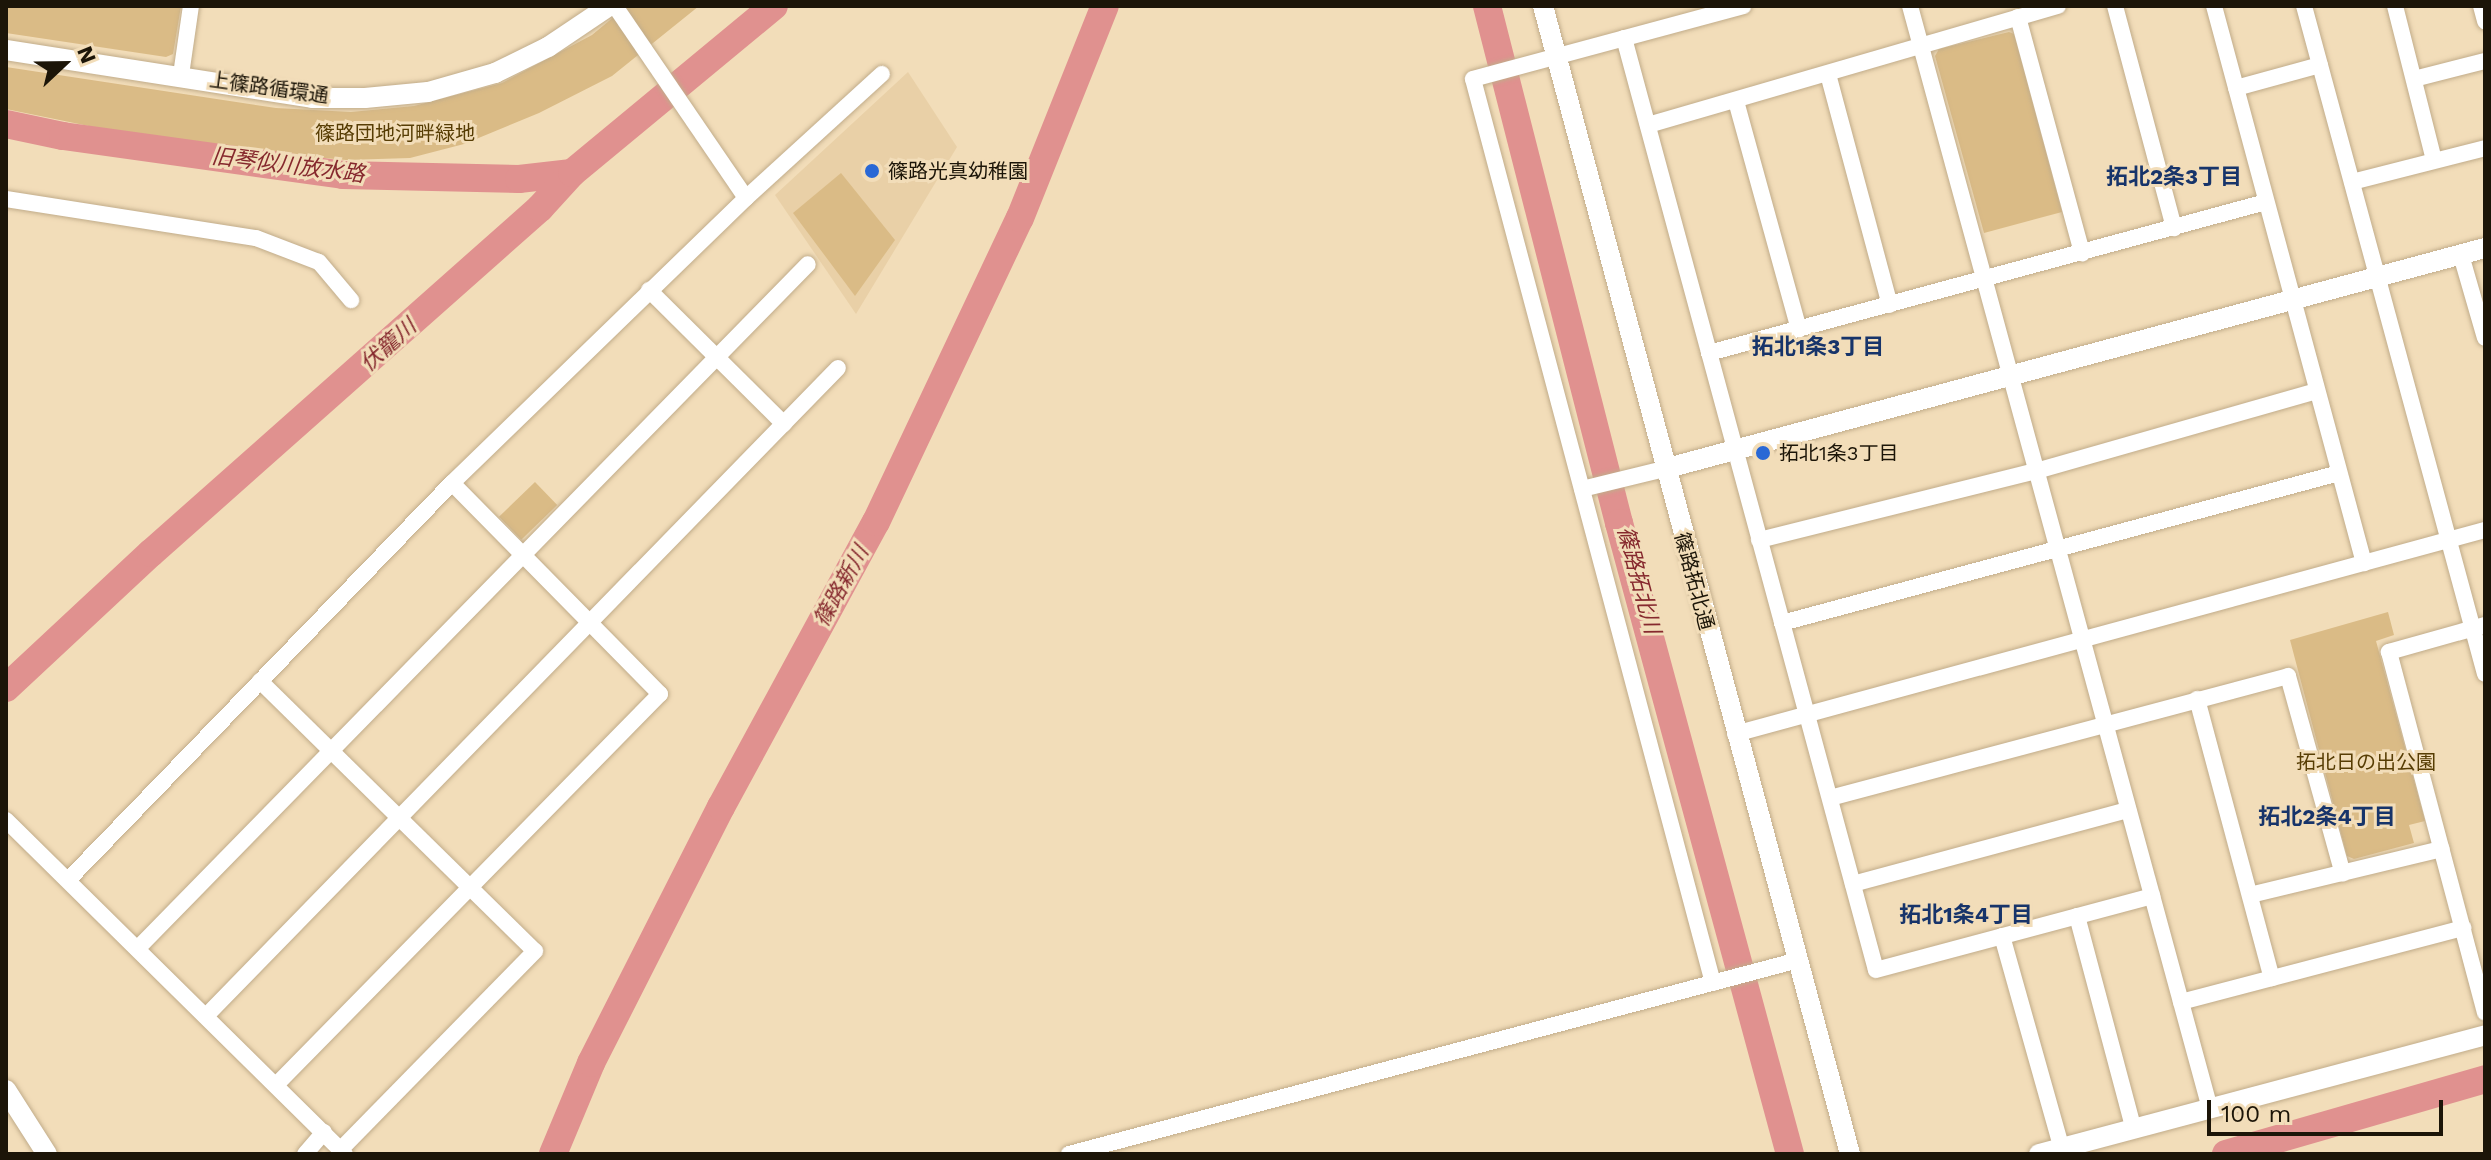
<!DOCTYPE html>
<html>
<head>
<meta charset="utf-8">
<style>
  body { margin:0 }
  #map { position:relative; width:2491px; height:1160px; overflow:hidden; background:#f2ddb9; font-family:"Work Sans","Noto Sans JP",sans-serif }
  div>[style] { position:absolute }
  .built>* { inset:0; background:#e9d0a7 }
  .green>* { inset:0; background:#dabb86; transform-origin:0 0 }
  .river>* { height:28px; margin:-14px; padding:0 14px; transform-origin:14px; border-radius:14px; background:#e0918f }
  .roads { filter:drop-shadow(0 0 2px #c1ac8a) drop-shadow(0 0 2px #c1ac8a) }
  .minor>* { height:16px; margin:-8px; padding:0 8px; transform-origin:8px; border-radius:8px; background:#fff }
  .tertiary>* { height:20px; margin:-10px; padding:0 10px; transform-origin:10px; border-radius:10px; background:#fff }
  .dots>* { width:22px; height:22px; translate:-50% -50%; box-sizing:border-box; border:4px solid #f2ddb9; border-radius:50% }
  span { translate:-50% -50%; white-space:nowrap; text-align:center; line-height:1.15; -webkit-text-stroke:6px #f2ddb9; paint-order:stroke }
  .street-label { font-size:20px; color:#1c1508 }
  .park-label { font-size:20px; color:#573d04 }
  .poi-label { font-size:20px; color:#1c1508 }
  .left { translate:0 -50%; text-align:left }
  .water-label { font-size:22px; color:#86292e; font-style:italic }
  .neighbourhood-label { font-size:22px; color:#17346a; font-weight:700 }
  .frame { position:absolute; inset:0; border:8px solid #1c1508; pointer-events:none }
  .north { position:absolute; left:24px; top:24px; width:80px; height:80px; -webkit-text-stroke:6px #f2ddb9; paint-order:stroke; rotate:68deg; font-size:22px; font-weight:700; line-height:32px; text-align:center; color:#1c1508 }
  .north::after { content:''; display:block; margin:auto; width:28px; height:36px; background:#1c1508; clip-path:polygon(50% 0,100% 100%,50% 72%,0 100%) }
  .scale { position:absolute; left:2207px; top:1100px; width:236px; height:36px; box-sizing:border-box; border:4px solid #1c1508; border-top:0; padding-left:10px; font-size:24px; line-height:28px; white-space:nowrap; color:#1c1508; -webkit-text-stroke:6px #f2ddb9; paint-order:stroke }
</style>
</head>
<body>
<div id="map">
  <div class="built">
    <div style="clip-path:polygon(908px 72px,957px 147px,856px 314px,775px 195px)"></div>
  </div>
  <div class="green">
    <div style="clip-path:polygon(6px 6px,181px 6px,173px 54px,166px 57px,6px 33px)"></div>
    <div style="clip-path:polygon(627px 6px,699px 6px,612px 76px,539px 113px,464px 144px,410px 158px,346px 160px,250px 151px,118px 132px,6px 109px,6px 67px,276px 108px,351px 112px,414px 106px,502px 83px,592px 35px)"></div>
    <div style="clip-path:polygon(2009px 32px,2014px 34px,2062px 212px,1984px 233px,1935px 56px,1939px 49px)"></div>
    <div style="clip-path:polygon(841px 173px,895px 240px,855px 296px,793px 213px)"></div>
    <div style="left:535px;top:482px;width:32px;height:50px;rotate:46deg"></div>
    <div style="clip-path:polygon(2388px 612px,2394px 635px,2376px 641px,2425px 821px,2409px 825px,2414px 843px,2354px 859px,2347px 856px,2290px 640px)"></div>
  </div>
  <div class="river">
    <div style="left:1487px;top:6px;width:534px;rotate:75.68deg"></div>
    <div style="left:1619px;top:523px;width:654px;rotate:74.84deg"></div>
    <div style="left:6px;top:124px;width:58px;rotate:11.9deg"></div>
    <div style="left:63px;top:136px;width:283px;rotate:7.9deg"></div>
    <div style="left:343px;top:175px;width:176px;rotate:1.3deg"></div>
    <div style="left:519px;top:179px;width:53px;rotate:-6.5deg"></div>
    <div style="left:6px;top:688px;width:198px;rotate:-43deg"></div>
    <div style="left:151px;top:553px;width:520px;rotate:-41.57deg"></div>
    <div style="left:540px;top:208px;width:47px;rotate:-47.6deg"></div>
    <div style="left:572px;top:173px;width:262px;rotate:-39.6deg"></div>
    <div style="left:553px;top:1154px;width:99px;rotate:-67.3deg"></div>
    <div style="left:591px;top:1063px;width:287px;rotate:-63.1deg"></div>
    <div style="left:721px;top:807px;width:324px;rotate:-61.5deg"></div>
    <div style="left:876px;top:522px;width:336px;rotate:-64.7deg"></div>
    <div style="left:1020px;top:218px;width:228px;rotate:-68.2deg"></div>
    <div style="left:2226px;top:1154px;width:270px;rotate:-16.1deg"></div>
  </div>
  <div class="roads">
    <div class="minor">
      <div style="left:615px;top:6px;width:232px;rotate:55.7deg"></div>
      <div style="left:1910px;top:6px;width:1143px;rotate:74.78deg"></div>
      <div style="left:2115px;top:6px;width:230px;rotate:75.1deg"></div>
      <div style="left:2214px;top:6px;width:577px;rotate:74.93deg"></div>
      <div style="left:2304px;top:6px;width:692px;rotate:74.84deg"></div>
      <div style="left:2395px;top:6px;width:159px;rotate:75.8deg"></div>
      <div style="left:2481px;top:6px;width:16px;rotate:75deg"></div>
      <div style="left:2018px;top:17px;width:245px;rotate:74.8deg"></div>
      <div style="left:1624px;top:38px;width:965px;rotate:74.87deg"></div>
      <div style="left:1876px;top:970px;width:286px;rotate:-15deg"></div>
      <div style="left:1828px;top:74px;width:239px;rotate:75deg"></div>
      <div style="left:181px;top:75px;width:70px;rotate:-81.8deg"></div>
      <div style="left:2414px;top:79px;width:73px;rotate:-14.2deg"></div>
      <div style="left:2236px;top:88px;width:87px;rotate:-15.3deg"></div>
      <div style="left:1736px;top:101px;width:237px;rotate:74.6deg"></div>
      <div style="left:1648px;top:125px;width:427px;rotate:-16.2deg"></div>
      <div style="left:2352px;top:182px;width:137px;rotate:-14.3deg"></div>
      <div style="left:6px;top:199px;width:253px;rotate:8.9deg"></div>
      <div style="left:256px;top:238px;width:67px;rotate:20.9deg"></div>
      <div style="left:319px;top:262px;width:50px;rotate:49.9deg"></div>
      <div style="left:2461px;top:255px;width:86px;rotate:73.9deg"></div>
      <div style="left:649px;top:290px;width:190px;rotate:44.8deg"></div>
      <div style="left:1709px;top:353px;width:577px;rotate:-15.17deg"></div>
      <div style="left:1582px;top:489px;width:84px;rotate:-13.7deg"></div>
      <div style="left:1759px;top:540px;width:285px;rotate:-14deg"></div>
      <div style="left:2036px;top:471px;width:292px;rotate:-15.9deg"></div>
      <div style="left:1782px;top:623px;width:577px;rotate:-15.07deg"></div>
      <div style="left:2485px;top:625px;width:100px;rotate:164.3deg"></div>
      <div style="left:2389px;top:652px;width:373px;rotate:75.1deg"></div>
      <div style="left:260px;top:681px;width:385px;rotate:44.5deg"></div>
      <div style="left:535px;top:951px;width:277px;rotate:134.4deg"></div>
      <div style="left:2197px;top:699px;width:289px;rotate:75deg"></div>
      <div style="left:1735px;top:734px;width:777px;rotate:-15.22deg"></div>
      <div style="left:1830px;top:798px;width:474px;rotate:-14.9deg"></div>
      <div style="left:2288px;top:676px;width:205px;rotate:74.5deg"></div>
      <div style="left:6px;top:820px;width:476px;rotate:44.6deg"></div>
      <div style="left:69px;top:879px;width:551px;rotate:-45.96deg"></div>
      <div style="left:452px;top:483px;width:409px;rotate:-44.1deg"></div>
      <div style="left:746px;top:198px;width:184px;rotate:-42.4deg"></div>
      <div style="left:1853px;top:884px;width:285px;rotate:-15.1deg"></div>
      <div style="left:2250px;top:895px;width:197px;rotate:-13.5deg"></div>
      <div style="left:2077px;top:916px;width:221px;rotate:75.1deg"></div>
      <div style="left:2002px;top:936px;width:221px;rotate:74.3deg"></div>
      <div style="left:138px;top:948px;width:957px;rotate:-45.59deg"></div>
      <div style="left:1713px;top:983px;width:935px;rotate:-104.87deg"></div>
      <div style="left:1473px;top:79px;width:280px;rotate:-15.1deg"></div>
      <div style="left:2181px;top:1002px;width:292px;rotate:-14.7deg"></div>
      <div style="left:206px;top:1016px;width:905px;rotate:-45.72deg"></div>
      <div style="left:276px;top:1085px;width:548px;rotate:-45.52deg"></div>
      <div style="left:660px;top:694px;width:296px;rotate:-134.6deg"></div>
      <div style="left:305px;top:1154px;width:29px;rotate:-49deg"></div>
      <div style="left:1069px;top:1154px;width:751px;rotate:-14.89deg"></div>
    </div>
    <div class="tertiary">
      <div style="left:1543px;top:6px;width:1188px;rotate:75.03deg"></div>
      <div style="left:6px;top:50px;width:310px;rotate:8.9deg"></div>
      <div style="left:312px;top:98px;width:53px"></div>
      <div style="left:365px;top:98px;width:63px;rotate:-5.4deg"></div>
      <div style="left:428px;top:92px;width:70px;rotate:-15.8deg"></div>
      <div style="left:495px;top:73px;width:59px;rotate:-26.1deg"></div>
      <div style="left:548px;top:47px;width:73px;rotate:-33.9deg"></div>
      <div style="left:1664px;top:469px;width:850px;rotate:-15.07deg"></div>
      <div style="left:6px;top:1090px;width:76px;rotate:57.4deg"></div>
      <div style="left:2039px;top:1154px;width:462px;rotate:-14.9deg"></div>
    </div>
  </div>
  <div class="dots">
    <div style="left:872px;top:171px;background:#2a68d5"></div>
    <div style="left:1763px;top:453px;background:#2a68d5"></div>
  </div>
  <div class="street-label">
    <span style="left:269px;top:88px;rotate:8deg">上篠路循環通</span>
    <span style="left:1694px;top:581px;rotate:75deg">篠路拓北通</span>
  </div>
  <div class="park-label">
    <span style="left:395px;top:133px">篠路団地河畔緑地</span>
    <span style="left:2366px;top:762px">拓北日の出公園</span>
  </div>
  <div class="poi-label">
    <span class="left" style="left:888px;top:171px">篠路光真幼稚園</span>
    <span class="left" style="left:1779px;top:453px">拓北1条3丁目</span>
  </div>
  <div class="water-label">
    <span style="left:288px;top:165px;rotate:7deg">旧琴似川放水路</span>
    <span style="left:388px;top:345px;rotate:-42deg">伏籠川</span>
    <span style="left:1639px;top:580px;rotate:75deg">篠路拓北川</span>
    <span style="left:841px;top:586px;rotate:-61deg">篠路新川</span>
  </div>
  <div class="neighbourhood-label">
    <span style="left:2174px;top:177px">拓北2条3丁目</span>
    <span style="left:1818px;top:347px">拓北1条3丁目</span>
    <span style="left:2327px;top:817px">拓北2条4丁目</span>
    <span style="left:1966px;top:915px">拓北1条4丁目</span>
  </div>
  <div class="frame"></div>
  <div class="north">N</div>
  <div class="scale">100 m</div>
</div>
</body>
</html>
